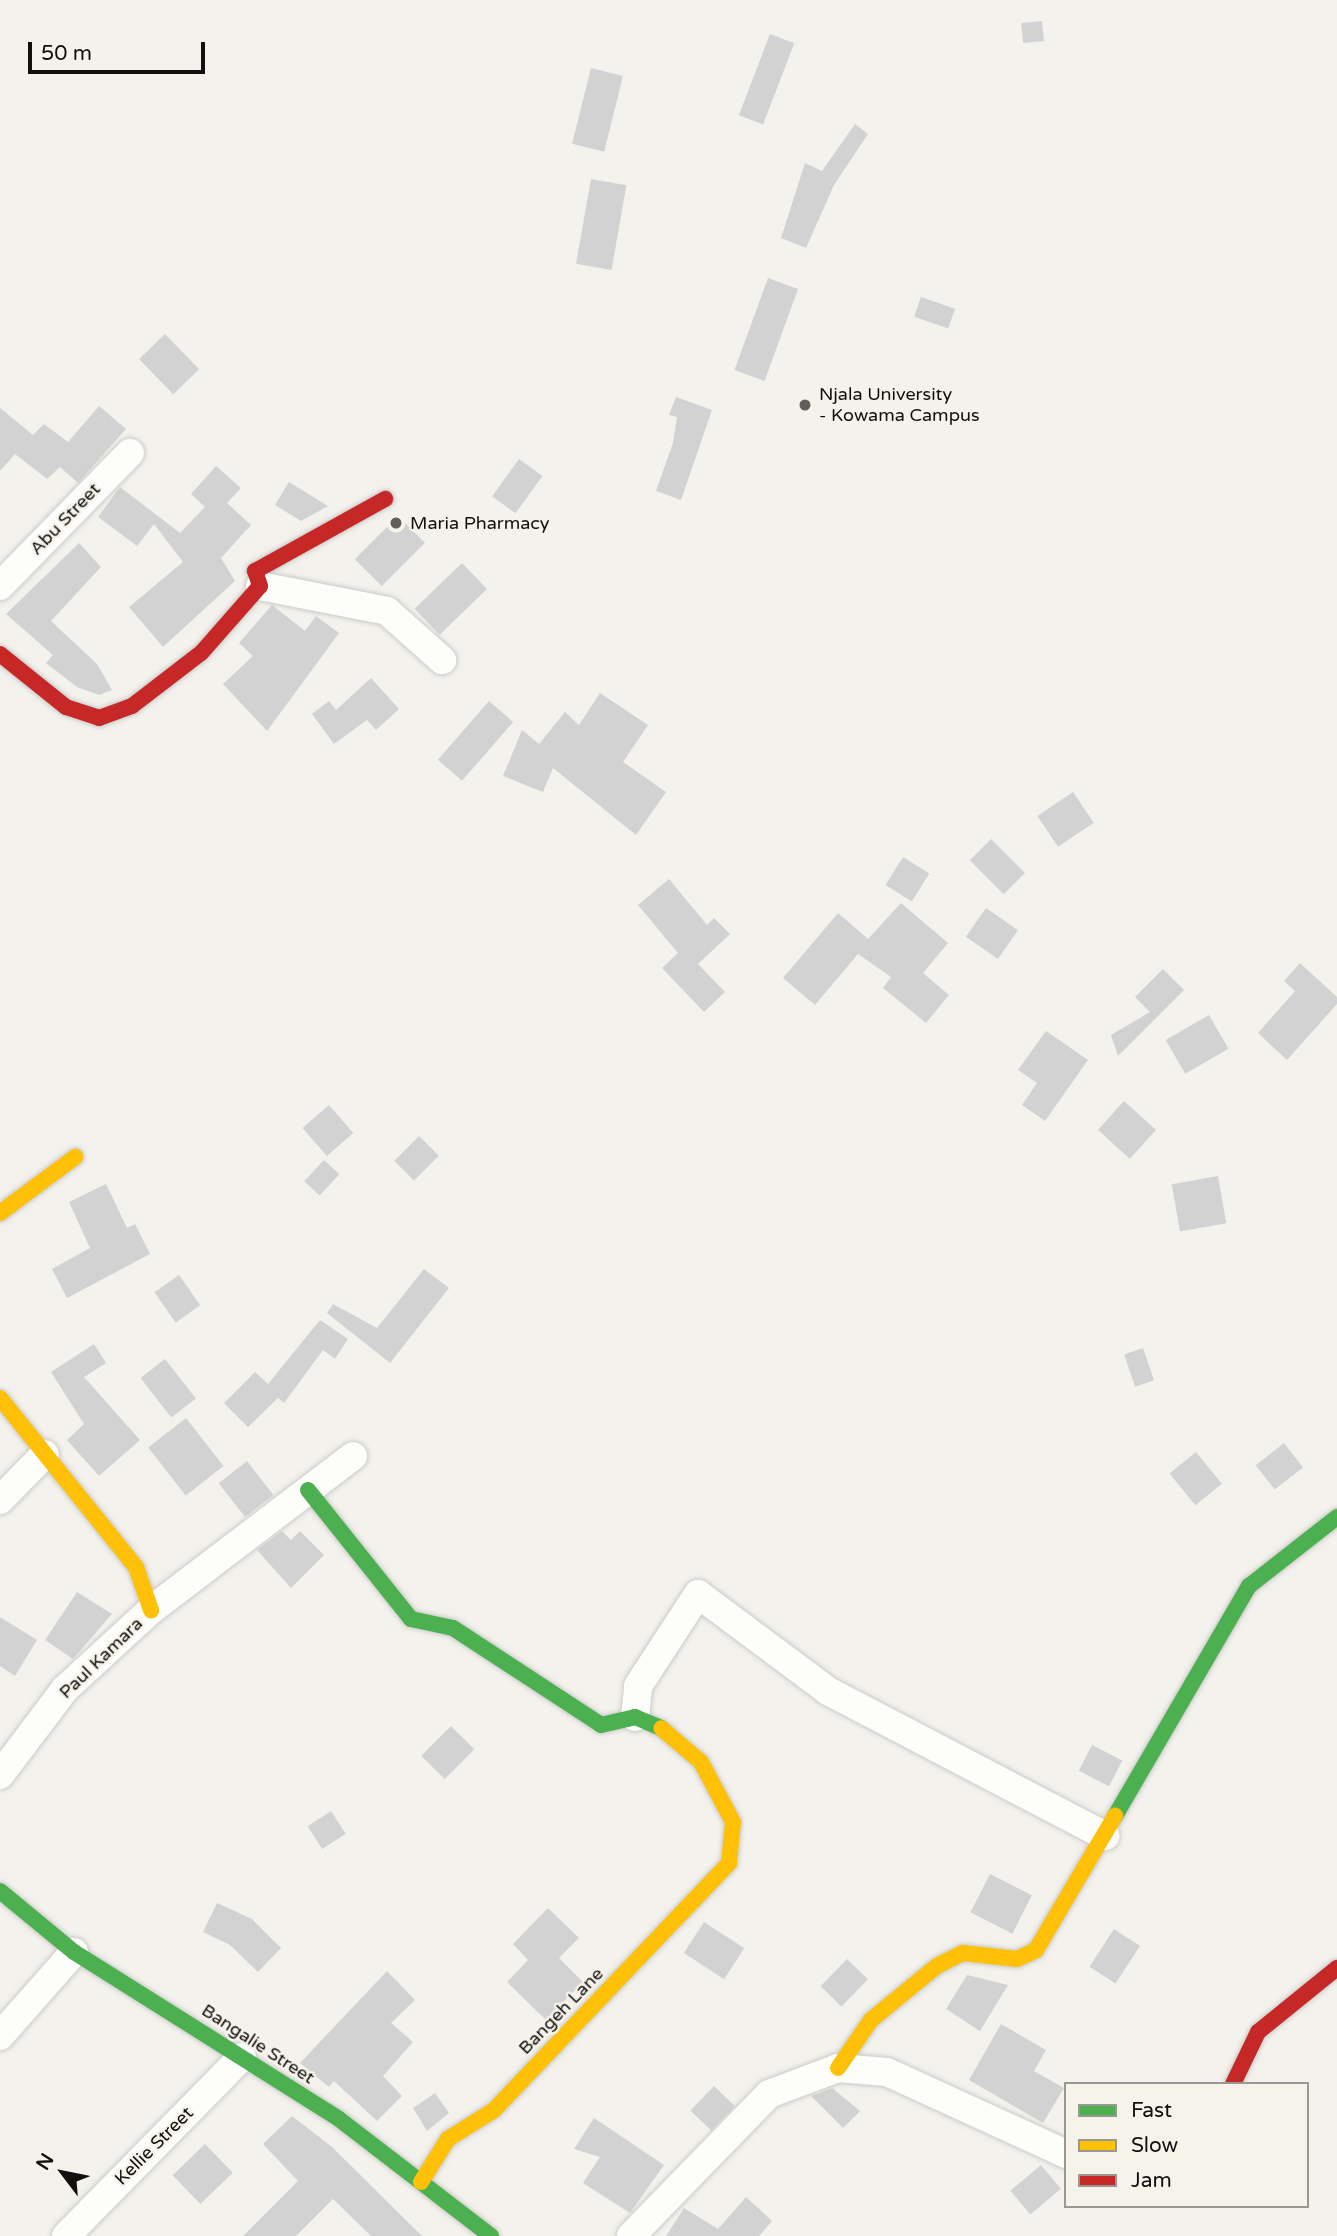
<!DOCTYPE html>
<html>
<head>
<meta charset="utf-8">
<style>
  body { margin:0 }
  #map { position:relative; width:1337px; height:2236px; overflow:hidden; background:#f3f2ed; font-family:"Varela Round",sans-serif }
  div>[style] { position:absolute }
  .building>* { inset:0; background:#d3d2d2; transform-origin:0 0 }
  .roads { filter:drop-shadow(0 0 2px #cccbc8) drop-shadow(0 0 2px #cccbc8) }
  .street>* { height:28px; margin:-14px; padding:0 14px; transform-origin:14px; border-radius:14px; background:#fdfdfc }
  .fast>* { height:16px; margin:-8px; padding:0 8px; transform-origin:8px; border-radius:8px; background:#4caf50 }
  .slow>* { height:16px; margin:-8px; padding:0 8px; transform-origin:8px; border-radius:8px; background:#ffc107 }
  .jam>* { height:16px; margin:-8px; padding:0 8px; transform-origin:8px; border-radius:8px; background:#c62828 }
  .dots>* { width:19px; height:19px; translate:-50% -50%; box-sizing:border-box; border:4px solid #f6f3ea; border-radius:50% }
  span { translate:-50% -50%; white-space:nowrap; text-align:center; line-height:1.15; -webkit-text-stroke:5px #f6f3ea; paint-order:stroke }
  .poi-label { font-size:18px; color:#11100e }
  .left { translate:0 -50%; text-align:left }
  .street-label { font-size:18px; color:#11100e }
  .legend { position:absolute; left:1064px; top:2082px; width:245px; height:126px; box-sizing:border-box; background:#f6f3ea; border:2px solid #9a9892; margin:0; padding:9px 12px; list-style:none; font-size:21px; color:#11100e }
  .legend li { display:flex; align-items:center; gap:14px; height:35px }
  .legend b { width:35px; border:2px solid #9a9892 }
  .north { position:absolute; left:28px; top:2138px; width:70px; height:70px; -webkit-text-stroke:5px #f6f3ea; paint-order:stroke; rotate:302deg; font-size:19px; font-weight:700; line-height:28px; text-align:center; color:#11100e }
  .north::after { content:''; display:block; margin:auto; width:24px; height:32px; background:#11100e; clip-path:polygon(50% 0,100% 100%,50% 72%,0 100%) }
  .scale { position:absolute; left:28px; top:42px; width:177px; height:32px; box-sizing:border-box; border:4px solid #11100e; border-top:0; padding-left:9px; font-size:21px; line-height:24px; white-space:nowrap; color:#11100e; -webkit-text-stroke:5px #f6f3ea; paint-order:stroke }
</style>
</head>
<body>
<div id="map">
  <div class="building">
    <div style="left:1042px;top:21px;width:20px;height:21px;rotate:84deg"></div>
    <div style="left:770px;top:34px;width:26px;height:87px;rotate:21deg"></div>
    <div style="left:591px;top:68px;width:33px;height:78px;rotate:14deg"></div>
    <div style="clip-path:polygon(855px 124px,868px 134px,834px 185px,806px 248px,781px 238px,805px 163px,822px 171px)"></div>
    <div style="left:591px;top:179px;width:36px;height:86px;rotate:10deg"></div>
    <div style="left:768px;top:278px;width:32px;height:98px;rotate:20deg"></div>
    <div style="left:921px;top:297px;width:36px;height:21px;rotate:19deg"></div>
    <div style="left:165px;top:334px;width:49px;height:36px;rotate:46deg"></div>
    <div style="clip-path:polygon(676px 397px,712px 410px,681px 500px,656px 491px,673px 443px,677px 417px,669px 415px)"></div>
    <div style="clip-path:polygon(99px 406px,126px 429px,78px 483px,60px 467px,47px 479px,15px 454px,0 471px,0 408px,33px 435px,44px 424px,68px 442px)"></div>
    <div style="left:519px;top:459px;width:29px;height:46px;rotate:36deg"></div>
    <div style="clip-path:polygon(216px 466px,241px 488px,227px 503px,251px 525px,221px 558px,235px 581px,163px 647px,129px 607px,183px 562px,154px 524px,137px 546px,98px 517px,120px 487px,180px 533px,205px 507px,191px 494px)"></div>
    <div style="clip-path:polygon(289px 482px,328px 506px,301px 521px,275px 505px)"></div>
    <div style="left:398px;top:516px;width:38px;height:61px;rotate:45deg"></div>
    <div style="clip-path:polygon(79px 543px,101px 567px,51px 621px,97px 664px,112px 690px,99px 695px,77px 687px,46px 663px,53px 655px,6px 614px)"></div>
    <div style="left:462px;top:563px;width:36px;height:66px;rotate:46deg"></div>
    <div style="clip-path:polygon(272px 605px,305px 631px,316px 616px,339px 633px,267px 731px,223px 684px,253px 656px,239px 643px)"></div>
    <div style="clip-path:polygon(371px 678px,399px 709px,376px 730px,367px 720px,334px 744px,312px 714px,329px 701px,336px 710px)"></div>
    <div style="clip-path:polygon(600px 693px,648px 725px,623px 762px,666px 792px,636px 835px,553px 768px,543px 792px,503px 776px,522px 730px,539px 744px,565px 712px,579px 725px)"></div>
    <div style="left:489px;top:701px;width:32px;height:78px;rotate:41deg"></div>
    <div style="left:1073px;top:792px;width:37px;height:43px;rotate:56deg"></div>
    <div style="left:991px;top:839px;width:48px;height:30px;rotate:45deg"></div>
    <div style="left:903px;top:857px;width:31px;height:33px;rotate:32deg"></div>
    <div style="clip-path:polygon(669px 879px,707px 925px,714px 918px,730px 934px,698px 964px,725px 992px,704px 1012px,662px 968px,678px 953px,638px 905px)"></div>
    <div style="clip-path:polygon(901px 903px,948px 943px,923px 973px,949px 995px,926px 1023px,883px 988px,891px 977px,858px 954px,815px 1005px,783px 978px,838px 913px,868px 939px)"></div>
    <div style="left:986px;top:908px;width:39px;height:35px;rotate:35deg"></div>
    <div style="clip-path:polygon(1300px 963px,1337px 997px,1337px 1004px,1287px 1060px,1258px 1033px,1295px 991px,1284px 981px)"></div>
    <div style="clip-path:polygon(1163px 969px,1184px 990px,1118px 1056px,1111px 1035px,1150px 1012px,1135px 997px)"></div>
    <div style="left:1209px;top:1015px;width:39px;height:50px;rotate:60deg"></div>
    <div style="clip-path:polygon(1046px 1031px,1088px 1060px,1045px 1121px,1022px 1105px,1037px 1083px,1018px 1070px)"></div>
    <div style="left:1124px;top:1101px;width:43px;height:39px;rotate:42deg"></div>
    <div style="left:329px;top:1105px;width:37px;height:35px;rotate:49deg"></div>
    <div style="left:419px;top:1136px;width:28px;height:35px;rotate:45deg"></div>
    <div style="left:324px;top:1160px;width:21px;height:29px;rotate:43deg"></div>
    <div style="left:1218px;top:1176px;width:48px;height:47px;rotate:80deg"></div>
    <div style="clip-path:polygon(106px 1184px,127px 1228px,135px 1224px,150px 1254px,67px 1298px,52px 1269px,90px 1248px,69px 1202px)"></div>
    <div style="clip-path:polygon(424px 1269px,449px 1288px,390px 1363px,327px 1313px,333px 1304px,377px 1328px)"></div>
    <div style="left:179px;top:1275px;width:37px;height:30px;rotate:55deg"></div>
    <div style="clip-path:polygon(320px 1320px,348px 1339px,335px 1359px,323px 1350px,284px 1403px,278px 1398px,248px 1427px,224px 1403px,255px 1372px,268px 1384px)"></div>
    <div style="clip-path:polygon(94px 1344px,106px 1363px,84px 1377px,140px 1440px,99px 1476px,67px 1440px,84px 1424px,51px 1372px)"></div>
    <div style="left:1143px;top:1348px;width:34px;height:20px;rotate:71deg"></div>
    <div style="left:165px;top:1359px;width:50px;height:31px;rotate:52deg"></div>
    <div style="left:186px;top:1418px;width:61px;height:48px;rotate:52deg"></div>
    <div style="left:1284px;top:1443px;width:31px;height:36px;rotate:52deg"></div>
    <div style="left:1196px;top:1452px;width:41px;height:34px;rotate:51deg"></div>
    <div style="left:247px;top:1461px;width:43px;height:36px;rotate:52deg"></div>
    <div style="clip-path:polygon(282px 1531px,291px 1540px,300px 1531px,324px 1555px,291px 1588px,257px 1550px)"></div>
    <div style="clip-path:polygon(77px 1592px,112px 1614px,73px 1659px,45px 1640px)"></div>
    <div style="clip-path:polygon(0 1617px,37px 1640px,15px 1676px,0 1666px)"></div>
    <div style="left:451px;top:1726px;width:33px;height:42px;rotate:45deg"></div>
    <div style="left:1092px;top:1745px;width:34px;height:29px;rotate:27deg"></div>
    <div style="left:331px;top:1811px;width:27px;height:28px;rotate:57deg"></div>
    <div style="left:990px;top:1874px;width:47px;height:43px;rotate:27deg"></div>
    <div style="clip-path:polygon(217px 1903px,252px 1919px,281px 1948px,258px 1972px,230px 1945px,203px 1932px)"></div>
    <div style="clip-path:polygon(548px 1908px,579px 1938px,559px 1958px,583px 1982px,546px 2020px,507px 1982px,528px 1960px,513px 1944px)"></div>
    <div style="left:704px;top:1922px;width:48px;height:37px;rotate:33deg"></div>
    <div style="left:1114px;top:1929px;width:31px;height:45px;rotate:33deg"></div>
    <div style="left:847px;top:1959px;width:29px;height:38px;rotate:44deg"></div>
    <div style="clip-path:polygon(387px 1971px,415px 2000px,391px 2023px,413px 2042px,383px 2076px,402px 2096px,377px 2121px,334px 2081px,329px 2087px,300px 2063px)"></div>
    <div style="clip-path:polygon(967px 1975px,1008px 1985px,980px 2031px,946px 2009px)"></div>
    <div style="clip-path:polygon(1001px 2024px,1046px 2050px,1034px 2071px,1064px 2088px,1043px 2123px,969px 2080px)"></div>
    <div style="left:714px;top:2086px;width:29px;height:34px;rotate:44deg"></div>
    <div style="clip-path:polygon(832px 2088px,860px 2111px,843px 2128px,811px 2096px)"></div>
    <div style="clip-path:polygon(435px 2093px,449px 2113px,427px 2131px,413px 2108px)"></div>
    <div style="clip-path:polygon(292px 2116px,332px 2147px,422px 2236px,371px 2236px,333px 2199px,296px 2236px,243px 2236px,298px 2181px,263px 2144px)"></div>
    <div style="clip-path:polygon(594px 2118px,664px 2165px,630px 2213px,583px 2183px,600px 2157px,574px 2149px)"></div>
    <div style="left:205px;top:2144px;width:40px;height:45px;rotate:46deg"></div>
    <div style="left:1041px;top:2165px;width:31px;height:40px;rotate:50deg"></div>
    <div style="clip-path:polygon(746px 2197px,772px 2221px,759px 2236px,666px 2236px,684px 2208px,718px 2229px)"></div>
  </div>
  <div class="roads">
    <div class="street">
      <div style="left:0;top:586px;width:186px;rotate:-45.7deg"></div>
      <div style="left:260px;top:586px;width:129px;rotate:11.1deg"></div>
      <div style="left:387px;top:611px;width:74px;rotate:41.7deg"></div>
      <div style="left:0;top:1500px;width:64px;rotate:-45.6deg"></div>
      <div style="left:635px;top:1717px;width:31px;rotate:-84deg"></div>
      <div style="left:638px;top:1686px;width:110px;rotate:-56.9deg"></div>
      <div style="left:698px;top:1594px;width:162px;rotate:36.7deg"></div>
      <div style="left:828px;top:1691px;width:313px;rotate:27.6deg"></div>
      <div style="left:0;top:1775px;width:108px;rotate:-52.9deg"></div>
      <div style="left:65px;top:1689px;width:117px;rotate:-42.6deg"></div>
      <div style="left:151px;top:1610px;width:254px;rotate:-37.3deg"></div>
      <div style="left:0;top:2036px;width:112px;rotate:-48.6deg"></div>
      <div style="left:66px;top:2236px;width:251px;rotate:-45.5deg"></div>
      <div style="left:631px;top:2236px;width:198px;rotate:-45.8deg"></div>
      <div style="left:769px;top:2094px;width:74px;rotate:-20.6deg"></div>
      <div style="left:838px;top:2068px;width:49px;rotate:4.7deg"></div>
      <div style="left:887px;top:2072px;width:197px;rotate:24.6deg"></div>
    </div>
    <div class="fast">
      <div style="left:308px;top:1490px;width:165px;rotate:51.4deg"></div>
      <div style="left:411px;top:1619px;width:43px;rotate:12.1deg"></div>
      <div style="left:453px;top:1628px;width:177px;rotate:33.2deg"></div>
      <div style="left:601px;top:1725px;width:35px;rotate:-13deg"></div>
      <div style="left:635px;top:1717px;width:28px;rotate:23deg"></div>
      <div style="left:1115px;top:1816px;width:266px;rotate:-59.8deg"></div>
      <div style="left:1249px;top:1586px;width:112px;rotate:-38.1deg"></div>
      <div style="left:0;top:1891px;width:96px;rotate:39.5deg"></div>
      <div style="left:74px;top:1952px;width:313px;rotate:32.2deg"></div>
      <div style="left:339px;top:2119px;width:192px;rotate:37.6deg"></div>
    </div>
    <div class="slow">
      <div style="left:0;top:1213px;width:94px;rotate:-36.7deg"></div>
      <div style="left:0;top:1398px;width:217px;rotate:51.2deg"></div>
      <div style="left:136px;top:1567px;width:46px;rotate:70.8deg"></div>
      <div style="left:838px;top:2068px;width:58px;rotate:-55.5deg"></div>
      <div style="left:871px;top:2020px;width:85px;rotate:-39.3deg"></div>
      <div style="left:937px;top:1966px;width:29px;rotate:-27deg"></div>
      <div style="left:963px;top:1953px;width:54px;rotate:6.3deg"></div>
      <div style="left:1017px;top:1959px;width:21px;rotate:-25deg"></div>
      <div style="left:1036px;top:1950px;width:156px;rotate:-59.5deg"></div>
      <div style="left:421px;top:2182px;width:51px;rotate:-57.9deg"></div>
      <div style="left:448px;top:2139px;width:54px;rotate:-32.2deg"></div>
      <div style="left:494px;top:2110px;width:341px;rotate:-46.4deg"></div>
      <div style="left:729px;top:1863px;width:41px;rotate:-84.4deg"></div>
      <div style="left:733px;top:1822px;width:68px;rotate:-118.1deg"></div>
      <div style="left:701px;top:1762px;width:52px;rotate:-139.6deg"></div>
    </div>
    <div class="jam">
      <div style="left:0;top:654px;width:85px;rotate:38.8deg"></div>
      <div style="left:66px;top:707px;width:35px;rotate:18deg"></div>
      <div style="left:99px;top:718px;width:35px;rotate:-20deg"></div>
      <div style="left:132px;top:706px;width:88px;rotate:-37.6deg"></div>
      <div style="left:202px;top:652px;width:88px;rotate:-48.7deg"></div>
      <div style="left:260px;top:586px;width:16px;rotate:-108deg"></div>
      <div style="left:255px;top:571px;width:149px;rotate:-29deg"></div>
      <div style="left:1233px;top:2084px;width:58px;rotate:-64.3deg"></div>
      <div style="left:1258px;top:2032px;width:102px;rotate:-39deg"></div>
    </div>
  </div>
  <div class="dots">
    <div style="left:805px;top:405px;background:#605f5c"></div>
    <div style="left:396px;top:523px;background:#605f5c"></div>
  </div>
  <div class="poi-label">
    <span class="left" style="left:819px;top:405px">Njala University<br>- Kowama Campus</span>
    <span class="left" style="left:410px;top:523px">Maria Pharmacy</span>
  </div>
  <div class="street-label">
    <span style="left:65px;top:519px;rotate:-46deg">Abu Street</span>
    <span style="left:101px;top:1658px;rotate:-44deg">Paul Kamara</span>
    <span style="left:561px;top:2011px;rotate:-46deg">Bangeh Lane</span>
    <span style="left:258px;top:2044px;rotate:33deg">Bangalie Street</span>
    <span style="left:154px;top:2146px;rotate:-45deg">Kellie Street</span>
  </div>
  <ul class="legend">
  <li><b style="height:9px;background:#4caf50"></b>Fast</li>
  <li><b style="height:9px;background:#ffc107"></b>Slow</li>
  <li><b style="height:9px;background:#c62828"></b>Jam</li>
  </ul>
  <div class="north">N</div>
  <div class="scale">50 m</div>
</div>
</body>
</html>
